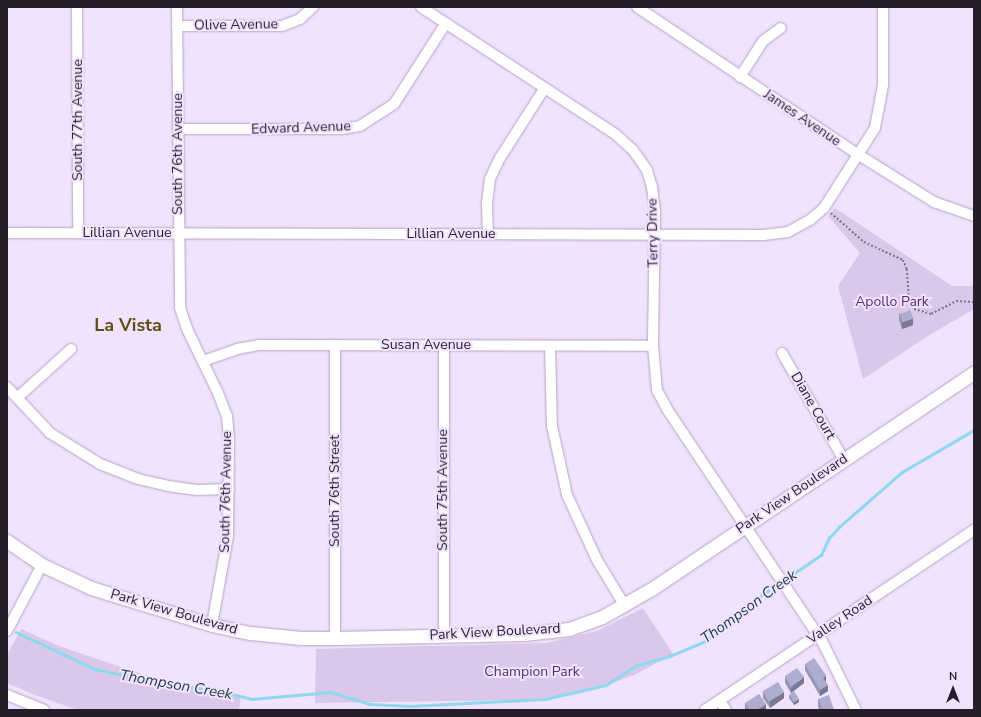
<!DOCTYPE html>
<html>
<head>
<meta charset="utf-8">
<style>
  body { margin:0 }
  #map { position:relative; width:981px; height:717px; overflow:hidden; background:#f1e2fd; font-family:"Nunito Sans",sans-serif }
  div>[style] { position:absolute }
  .green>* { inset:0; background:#dbc7ea }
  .stream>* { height:2.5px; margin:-1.25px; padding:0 1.25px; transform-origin:1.25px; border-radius:1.25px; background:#8dd9f0 }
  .path>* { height:1.5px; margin-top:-0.75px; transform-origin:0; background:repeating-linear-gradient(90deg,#81778a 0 2px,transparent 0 4px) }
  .roads { filter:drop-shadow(0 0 1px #b4a3c2) drop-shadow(0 0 1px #b4a3c2) }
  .minor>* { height:10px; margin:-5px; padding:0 5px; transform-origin:5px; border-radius:5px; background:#fff }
  .tertiary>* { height:13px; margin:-6.5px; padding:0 6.5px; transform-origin:6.5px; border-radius:6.5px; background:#fff }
  .wall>* { inset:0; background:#9695b2 }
  .shaded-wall>* { inset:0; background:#7a7991 }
  .building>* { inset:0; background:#aeadcf; transform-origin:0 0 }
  span { translate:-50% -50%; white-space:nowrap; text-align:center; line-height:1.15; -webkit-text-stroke:4px #f1e2fd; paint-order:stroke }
  .street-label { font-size:14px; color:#251e2a }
  .park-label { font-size:14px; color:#573071 }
  .water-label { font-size:15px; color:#183c46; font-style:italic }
  .district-label { font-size:18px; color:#5c4e10; font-weight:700 }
  .frame { position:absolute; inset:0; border:8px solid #251e2a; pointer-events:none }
  .north { position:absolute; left:933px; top:669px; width:40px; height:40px; -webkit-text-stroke:3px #f1e2fd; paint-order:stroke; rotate:0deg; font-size:11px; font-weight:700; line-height:16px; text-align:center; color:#251e2a }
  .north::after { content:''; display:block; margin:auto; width:14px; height:18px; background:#251e2a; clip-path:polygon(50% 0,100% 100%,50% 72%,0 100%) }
</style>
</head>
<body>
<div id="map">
  <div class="green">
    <div style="clip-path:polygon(835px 208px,952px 286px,974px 286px,974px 309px,926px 337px,863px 379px,838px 286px,860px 253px,828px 216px)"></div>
    <div style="clip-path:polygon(643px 608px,673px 654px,634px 675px,602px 687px,572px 695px,527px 700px,315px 703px,316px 649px,547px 643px,597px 631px)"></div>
    <div style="clip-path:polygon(21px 629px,59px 646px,148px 676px,241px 697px,239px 710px,78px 710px,35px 695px,7px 683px,7px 655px)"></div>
  </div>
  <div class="stream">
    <div style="left:784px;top:580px;width:45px;rotate:-34deg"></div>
    <div style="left:821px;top:555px;width:19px;rotate:-65deg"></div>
    <div style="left:829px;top:538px;width:15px;rotate:-48deg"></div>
    <div style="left:839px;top:527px;width:84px;rotate:-41.1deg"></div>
    <div style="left:902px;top:472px;width:83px;rotate:-30.3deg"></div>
    <div style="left:16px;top:632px;width:87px;rotate:25.1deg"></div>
    <div style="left:95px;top:669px;width:74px;rotate:12.5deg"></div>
    <div style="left:167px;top:685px;width:49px;rotate:5.8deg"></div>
    <div style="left:216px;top:690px;width:37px;rotate:14deg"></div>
    <div style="left:252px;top:699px;width:79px;rotate:-5.1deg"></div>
    <div style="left:331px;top:692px;width:41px;rotate:17.1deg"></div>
    <div style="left:370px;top:704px;width:41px;rotate:2.8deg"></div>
    <div style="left:411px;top:706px;width:134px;rotate:-3deg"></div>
    <div style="left:545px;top:699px;width:63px;rotate:-12.9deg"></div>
    <div style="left:606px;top:685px;width:37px;rotate:-33deg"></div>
    <div style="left:637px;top:665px;width:34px;rotate:-15deg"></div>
    <div style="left:670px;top:656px;width:39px;rotate:-23deg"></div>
    <div style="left:706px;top:641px;width:46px;rotate:-42.4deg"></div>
    <div style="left:740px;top:610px;width:48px;rotate:-34deg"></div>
  </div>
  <div class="path">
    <div style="left:831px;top:213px;width:44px;rotate:41.3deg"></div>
    <div style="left:864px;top:242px;width:43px;rotate:24.8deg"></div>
    <div style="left:903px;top:260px;width:10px;rotate:66deg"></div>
    <div style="left:907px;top:269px;width:29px;rotate:86deg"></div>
    <div style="left:909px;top:298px;width:12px;rotate:66deg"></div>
    <div style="left:914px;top:309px;width:18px;rotate:16deg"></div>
    <div style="left:931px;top:314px;width:28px;rotate:-27deg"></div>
    <div style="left:956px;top:301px;width:18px;rotate:3deg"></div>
  </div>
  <div class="roads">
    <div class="minor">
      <div style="left:77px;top:7px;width:225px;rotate:89.7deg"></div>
      <div style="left:177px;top:7px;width:301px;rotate:89.4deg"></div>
      <div style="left:180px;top:308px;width:24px;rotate:71deg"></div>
      <div style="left:188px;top:331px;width:69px;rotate:64.2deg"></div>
      <div style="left:218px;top:393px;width:25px;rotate:69deg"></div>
      <div style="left:227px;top:416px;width:22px;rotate:85deg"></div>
      <div style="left:229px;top:438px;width:98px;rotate:90.6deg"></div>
      <div style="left:228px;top:536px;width:90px;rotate:100.2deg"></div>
      <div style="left:421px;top:7px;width:232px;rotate:33.2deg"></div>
      <div style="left:615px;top:134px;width:24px;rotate:42deg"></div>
      <div style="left:633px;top:150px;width:24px;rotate:55deg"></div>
      <div style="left:647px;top:170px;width:18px;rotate:74deg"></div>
      <div style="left:652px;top:187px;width:26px;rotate:83deg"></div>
      <div style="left:655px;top:213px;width:133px;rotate:90.9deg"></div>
      <div style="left:653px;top:346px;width:44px;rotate:84.8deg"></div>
      <div style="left:657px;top:390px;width:21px;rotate:62deg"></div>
      <div style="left:667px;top:409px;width:279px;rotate:56.3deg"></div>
      <div style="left:822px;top:641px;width:77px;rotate:63.8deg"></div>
      <div style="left:637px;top:7px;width:267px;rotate:33.7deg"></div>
      <div style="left:859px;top:155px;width:89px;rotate:32.1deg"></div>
      <div style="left:934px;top:202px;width:42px;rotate:19.3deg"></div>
      <div style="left:177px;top:26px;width:105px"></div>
      <div style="left:282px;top:26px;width:19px;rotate:-21deg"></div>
      <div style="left:300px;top:19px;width:18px;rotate:-43deg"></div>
      <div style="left:740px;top:77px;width:43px;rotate:-57.4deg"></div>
      <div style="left:763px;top:41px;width:22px;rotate:-36deg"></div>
      <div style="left:178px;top:129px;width:164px"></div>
      <div style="left:342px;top:129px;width:18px;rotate:-9deg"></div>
      <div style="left:360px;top:126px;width:40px;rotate:-32.9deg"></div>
      <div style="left:394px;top:104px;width:96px;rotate:-57.3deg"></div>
      <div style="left:7px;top:233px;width:757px;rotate:0.15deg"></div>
      <div style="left:764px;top:235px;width:24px;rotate:-7deg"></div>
      <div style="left:788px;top:232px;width:25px;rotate:-29deg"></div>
      <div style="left:810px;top:220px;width:18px;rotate:-41deg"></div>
      <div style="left:824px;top:208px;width:95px;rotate:-57.5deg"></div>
      <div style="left:875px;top:128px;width:44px;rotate:-79.5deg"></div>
      <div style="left:883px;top:85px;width:78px;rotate:-90deg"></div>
      <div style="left:488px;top:234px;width:31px;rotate:-92deg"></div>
      <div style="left:487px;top:203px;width:24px;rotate:-83deg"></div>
      <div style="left:490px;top:179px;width:23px;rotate:-65deg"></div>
      <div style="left:500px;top:158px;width:82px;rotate:-57.5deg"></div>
      <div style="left:550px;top:346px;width:80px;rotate:88.6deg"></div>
      <div style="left:552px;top:426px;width:71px;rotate:77.7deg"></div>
      <div style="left:567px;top:495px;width:72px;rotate:65.2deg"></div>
      <div style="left:597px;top:560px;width:54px;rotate:58.7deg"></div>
      <div style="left:782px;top:353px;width:124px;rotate:59.9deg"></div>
      <div style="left:203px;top:361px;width:36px;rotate:-19deg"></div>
      <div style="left:237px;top:349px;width:22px;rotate:-10deg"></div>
      <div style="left:259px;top:345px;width:394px;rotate:0.1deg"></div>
      <div style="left:7px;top:387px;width:63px;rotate:46.9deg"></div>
      <div style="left:50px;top:433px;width:59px;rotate:31.8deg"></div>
      <div style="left:100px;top:464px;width:41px;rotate:21.5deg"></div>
      <div style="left:138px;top:479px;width:31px;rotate:13deg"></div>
      <div style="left:168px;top:486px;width:29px;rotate:8deg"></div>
      <div style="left:197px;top:490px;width:32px;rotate:-2deg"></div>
      <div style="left:17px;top:398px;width:73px;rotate:-42.2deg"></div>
      <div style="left:7px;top:631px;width:75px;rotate:-62.1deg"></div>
      <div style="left:444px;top:636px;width:291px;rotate:-90deg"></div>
      <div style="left:335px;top:638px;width:293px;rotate:-90deg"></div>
      <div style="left:7px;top:695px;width:40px;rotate:22deg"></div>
      <div style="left:720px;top:701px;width:11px;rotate:56deg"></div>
      <div style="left:705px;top:710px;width:324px;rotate:-33.8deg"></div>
    </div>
    <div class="tertiary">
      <div style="left:7px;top:541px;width:42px;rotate:34.4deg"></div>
      <div style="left:42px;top:565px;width:54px;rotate:25.1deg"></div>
      <div style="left:91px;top:588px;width:127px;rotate:17deg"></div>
      <div style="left:212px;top:625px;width:40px;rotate:12deg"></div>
      <div style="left:251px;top:633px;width:50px;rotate:5.7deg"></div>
      <div style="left:301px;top:638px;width:34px"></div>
      <div style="left:335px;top:638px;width:189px;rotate:-1.2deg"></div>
      <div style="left:524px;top:634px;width:45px;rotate:-6.3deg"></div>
      <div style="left:569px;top:629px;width:35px;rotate:-20deg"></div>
      <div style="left:602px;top:617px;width:59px;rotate:-29.6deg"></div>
      <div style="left:653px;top:588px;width:387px;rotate:-33.9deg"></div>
    </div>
  </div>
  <div class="wall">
    <div style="clip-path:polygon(899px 313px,913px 325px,902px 329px,899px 320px)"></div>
    <div style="clip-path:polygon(805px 664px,826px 682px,828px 691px,820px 696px,805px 670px)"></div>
    <div style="clip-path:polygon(785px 676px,804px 683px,791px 693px,785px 683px)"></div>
    <div style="clip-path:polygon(763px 692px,784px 698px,770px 708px,763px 698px)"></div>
    <div style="clip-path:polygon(789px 695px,799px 702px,794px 705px,789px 698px)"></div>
    <div style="clip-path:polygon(818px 699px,834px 710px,819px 710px,818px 706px)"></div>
    <div style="clip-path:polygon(745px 703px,766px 710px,745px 710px)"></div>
  </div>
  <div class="shaded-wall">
    <div style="clip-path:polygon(913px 318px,913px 325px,902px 329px,902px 322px)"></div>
    <div style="clip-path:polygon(826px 675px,826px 682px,823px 684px,823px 678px)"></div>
    <div style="clip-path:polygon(804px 677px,804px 683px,791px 693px,791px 687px)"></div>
    <div style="clip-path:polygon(828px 685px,828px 691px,820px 696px,820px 690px)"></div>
    <div style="clip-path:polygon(784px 692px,784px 698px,770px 708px,770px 701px)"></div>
    <div style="clip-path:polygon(799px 699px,799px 702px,794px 705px,794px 702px)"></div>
    <div style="clip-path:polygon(766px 704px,766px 710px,757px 710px)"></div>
  </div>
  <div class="building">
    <div style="left:910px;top:310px;width:9px;height:11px;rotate:69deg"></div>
    <div style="clip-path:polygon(814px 658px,826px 675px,823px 678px,828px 685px,820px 690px,805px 664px)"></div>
    <div style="clip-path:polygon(797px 668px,804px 677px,791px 687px,785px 676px)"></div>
    <div style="left:778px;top:682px;width:12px;height:18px;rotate:59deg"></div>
    <div style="clip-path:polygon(794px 691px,799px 699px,794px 702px,789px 695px)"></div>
    <div style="clip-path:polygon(759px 694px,766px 704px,757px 710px,750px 710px,745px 703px)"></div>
    <div style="clip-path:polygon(829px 695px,834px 710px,822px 710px,818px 699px)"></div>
  </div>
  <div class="street-label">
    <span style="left:236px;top:25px;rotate:-1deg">Olive Avenue</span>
    <span style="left:802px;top:118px;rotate:34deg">James Avenue</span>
    <span style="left:78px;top:120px;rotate:-90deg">South 77th Avenue</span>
    <span style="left:301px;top:128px;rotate:-2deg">Edward Avenue</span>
    <span style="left:178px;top:154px;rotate:-90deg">South 76th Avenue</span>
    <span style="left:127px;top:233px">Lillian Avenue</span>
    <span style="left:653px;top:233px;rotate:-91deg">Terry Drive</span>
    <span style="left:451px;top:234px">Lillian Avenue</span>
    <span style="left:426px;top:345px">Susan Avenue</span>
    <span style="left:813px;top:406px;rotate:60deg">Diane Court</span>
    <span style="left:443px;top:490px;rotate:-90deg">South 75th Avenue</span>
    <span style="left:335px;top:491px;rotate:-90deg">South 76th Street</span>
    <span style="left:226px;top:492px;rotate:-89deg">South 76th Avenue</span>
    <span style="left:792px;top:494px;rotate:-34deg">Park View Boulevard</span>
    <span style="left:174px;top:612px;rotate:16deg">Park View Boulevard</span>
    <span style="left:840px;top:620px;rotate:-34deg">Valley Road</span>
    <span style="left:495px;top:632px;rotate:-3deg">Park View Boulevard</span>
  </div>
  <div class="park-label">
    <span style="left:892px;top:302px">Apollo Park</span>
    <span style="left:532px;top:672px">Champion Park</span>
  </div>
  <div class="water-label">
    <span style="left:749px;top:607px;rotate:-36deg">Thompson Creek</span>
    <span style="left:176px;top:685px;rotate:10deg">Thompson Creek</span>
  </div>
  <div class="district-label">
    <span style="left:128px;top:325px">La Vista</span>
  </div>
  <div class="frame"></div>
  <div class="north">N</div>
</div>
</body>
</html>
